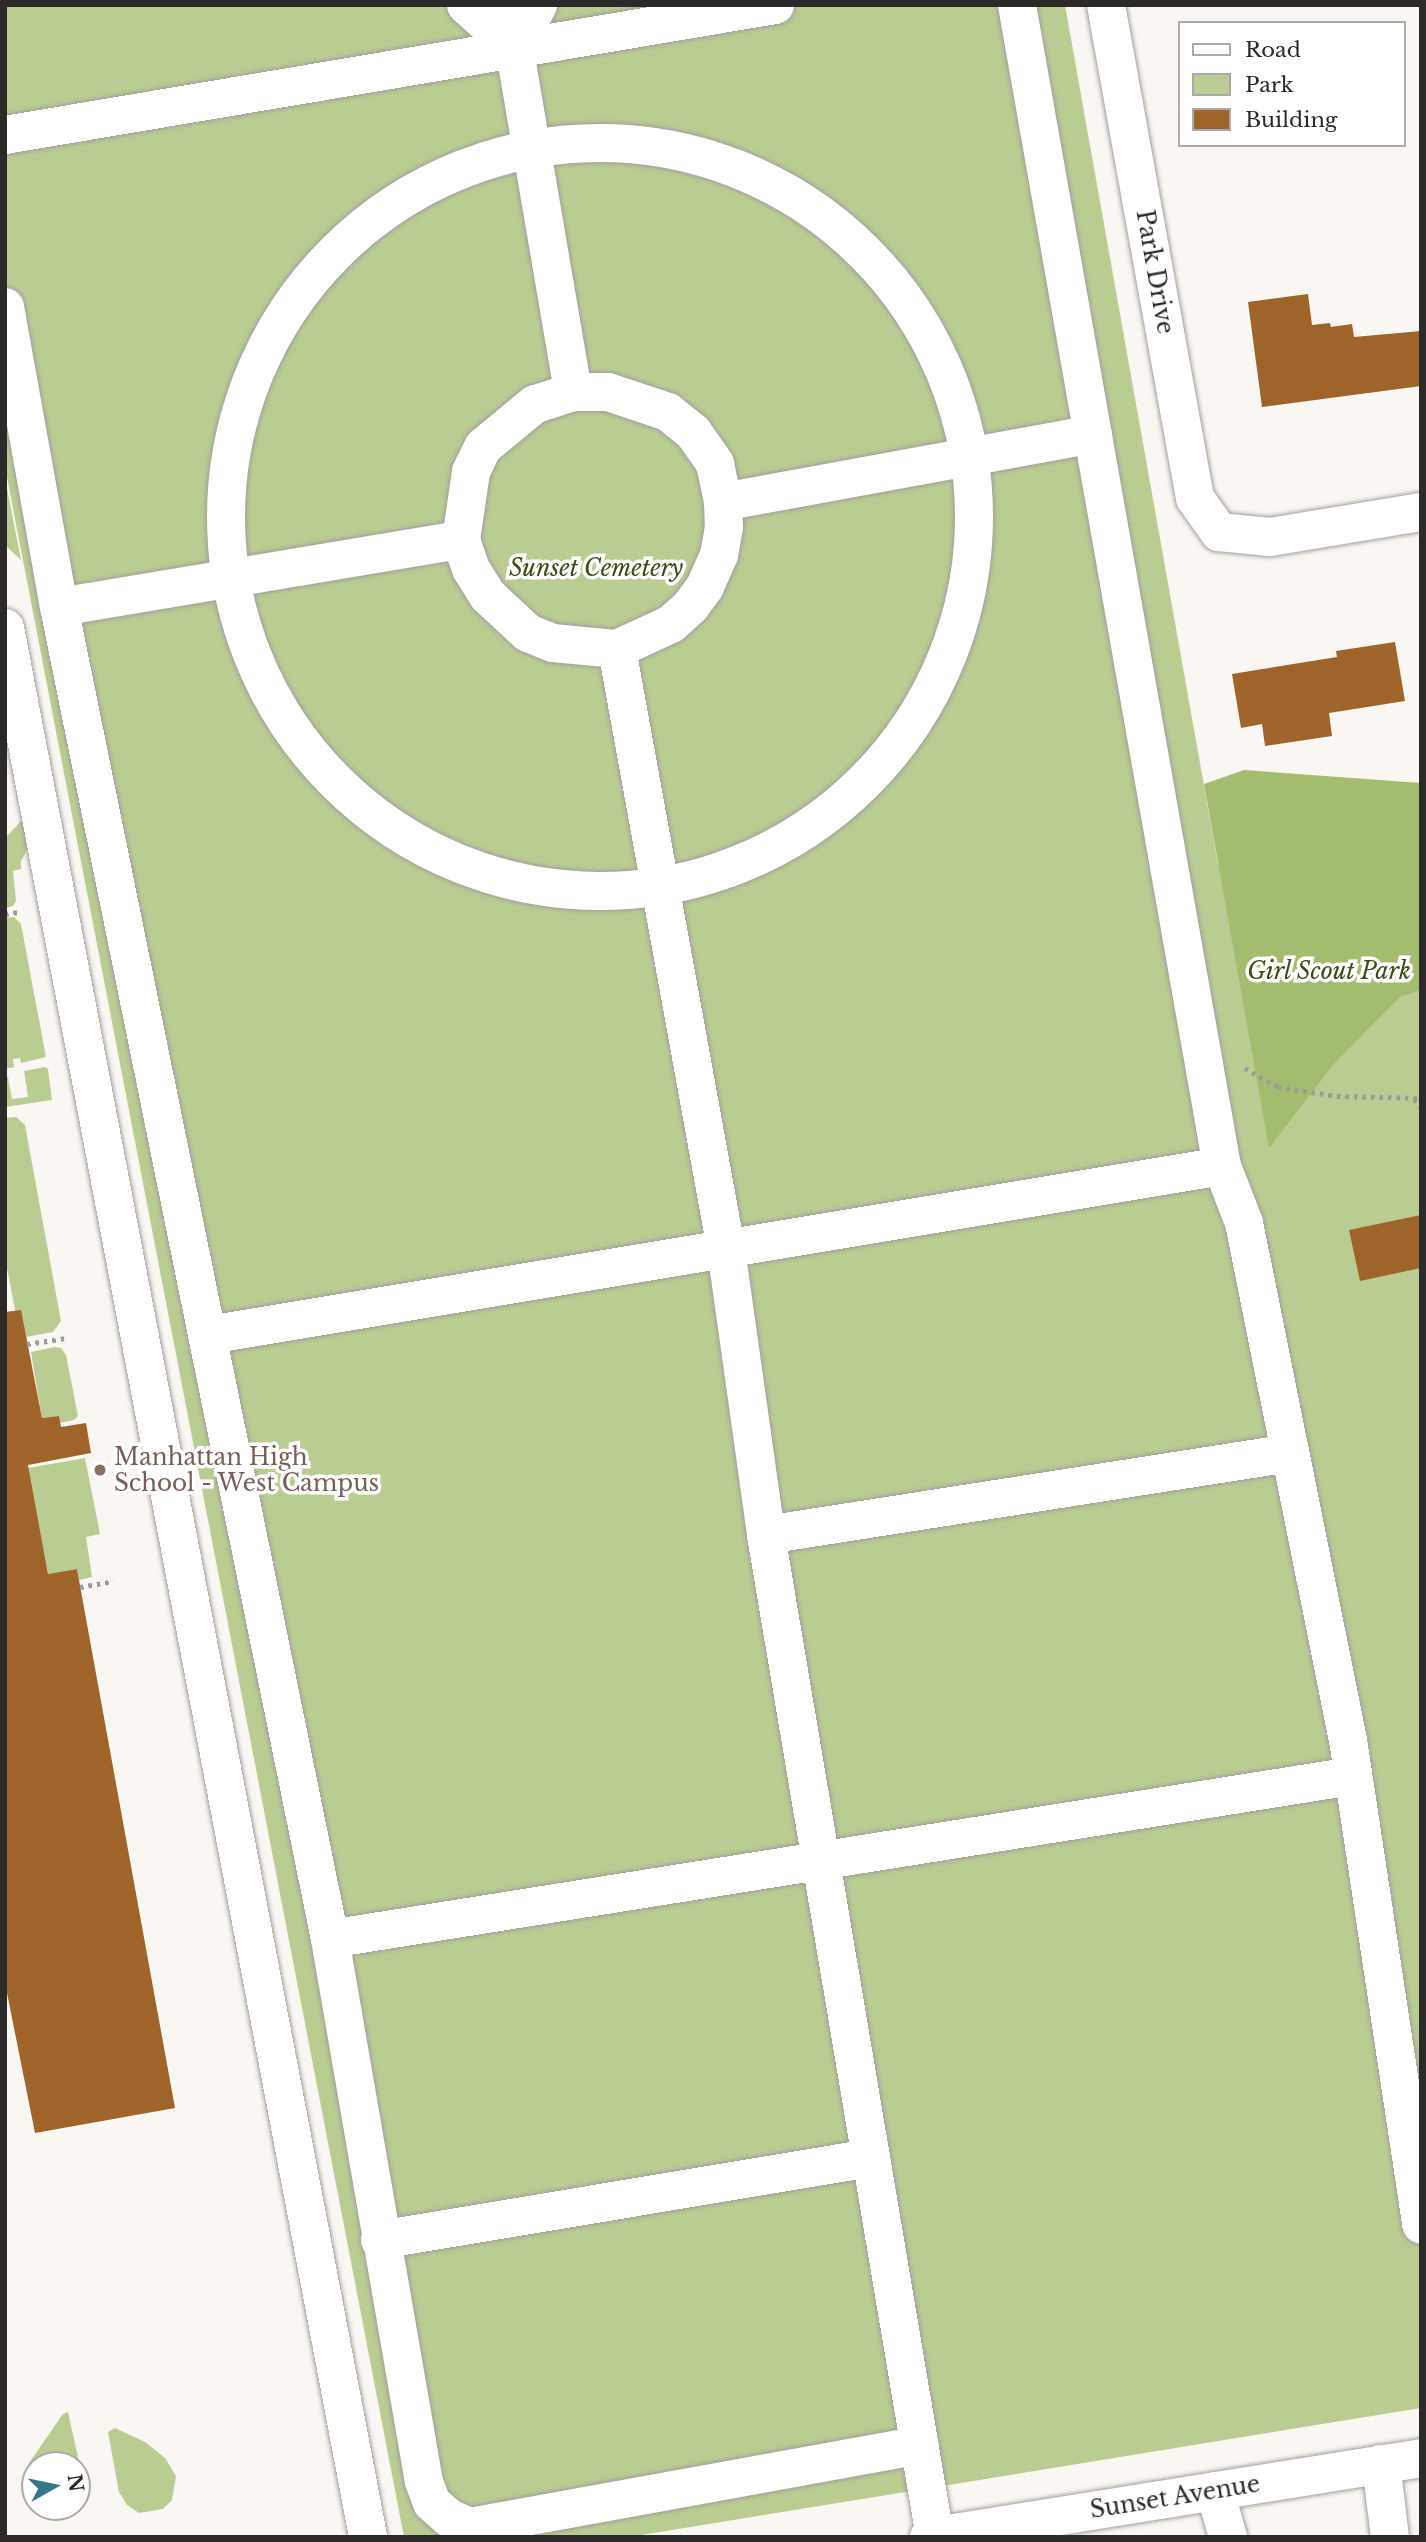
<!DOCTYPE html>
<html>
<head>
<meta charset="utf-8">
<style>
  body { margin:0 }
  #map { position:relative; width:1426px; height:2542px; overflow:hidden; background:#faf7f3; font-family:"Libre Baskerville",serif }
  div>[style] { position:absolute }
  .green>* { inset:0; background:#b9cd92 }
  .forest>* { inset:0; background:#a4bc6f }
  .building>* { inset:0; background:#9f642a }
  .path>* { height:4.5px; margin-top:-2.25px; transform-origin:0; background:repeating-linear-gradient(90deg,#9e9c99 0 3.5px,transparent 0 8.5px) }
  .roads { filter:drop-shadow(0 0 2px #a39f9c) drop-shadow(0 0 2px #a39f9c) }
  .minor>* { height:38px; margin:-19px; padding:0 19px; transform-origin:19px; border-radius:19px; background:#fff }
  .minor>.ring { margin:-19px; padding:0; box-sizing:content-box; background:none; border:38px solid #fff; border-radius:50% }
  .dots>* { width:19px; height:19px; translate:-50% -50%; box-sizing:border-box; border:4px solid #fff; border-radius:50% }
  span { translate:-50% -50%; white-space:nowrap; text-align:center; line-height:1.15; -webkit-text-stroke:7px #fff; paint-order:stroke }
  .street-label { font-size:23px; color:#2c2a29 }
  .park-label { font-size:23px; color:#3d4c14; font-style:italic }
  .education-label { font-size:23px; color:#785e54 }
  .left { translate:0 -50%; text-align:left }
  .frame { position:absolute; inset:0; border:7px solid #2c2a29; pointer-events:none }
  .legend { position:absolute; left:1178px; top:21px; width:228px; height:126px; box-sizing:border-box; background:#fff; border:2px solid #abaaa9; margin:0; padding:9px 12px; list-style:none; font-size:21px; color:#2c2a29 }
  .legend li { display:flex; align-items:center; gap:14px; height:35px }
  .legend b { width:35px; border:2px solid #abaaa9 }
  .north { position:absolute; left:21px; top:2451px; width:70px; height:70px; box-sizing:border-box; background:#fff; border:2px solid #abaaa9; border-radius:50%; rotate:81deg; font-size:19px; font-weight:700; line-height:28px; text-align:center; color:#2c2a29 }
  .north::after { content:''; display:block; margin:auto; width:24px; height:32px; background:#357689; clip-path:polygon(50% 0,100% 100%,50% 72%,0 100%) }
</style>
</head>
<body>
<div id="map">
  <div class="green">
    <div style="clip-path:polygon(5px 5px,1065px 5px,1218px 864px,1421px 890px,1421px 2408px,629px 2537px,404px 2537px,5px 467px)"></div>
    <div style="clip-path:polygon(5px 478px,21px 560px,5px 545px)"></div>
    <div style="clip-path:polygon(24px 818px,30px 845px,21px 861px,21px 869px,13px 871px,16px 901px,13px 906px,5px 908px,5px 838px)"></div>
    <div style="clip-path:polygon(14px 917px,21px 924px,46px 1057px,21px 1063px,20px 1058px,13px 1059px,14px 1067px,5px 1069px,5px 918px)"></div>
    <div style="clip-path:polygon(45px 1067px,48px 1069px,52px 1100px,5px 1107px,5px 1078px,8px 1077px,12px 1099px,28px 1097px,24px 1071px)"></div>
    <div style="clip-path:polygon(16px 1117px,25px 1125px,61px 1321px,53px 1332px,26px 1337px,25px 1330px,19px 1330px,5px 1258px,5px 1118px)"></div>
    <div style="clip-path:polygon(55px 1347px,61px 1348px,66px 1355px,78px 1416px,74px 1420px,60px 1423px,59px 1416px,42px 1418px,31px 1352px)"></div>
    <div style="clip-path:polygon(85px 1458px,100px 1534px,86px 1537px,92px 1577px,79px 1580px,77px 1569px,48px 1574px,28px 1468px)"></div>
    <div style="clip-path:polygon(68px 2412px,83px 2480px,82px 2489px,77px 2496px,77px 2465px,35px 2465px,35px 2501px,25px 2481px,29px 2463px,63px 2414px)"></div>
    <div style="clip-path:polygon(115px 2428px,145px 2442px,165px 2458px,176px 2476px,172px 2500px,163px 2509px,139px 2513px,127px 2505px,119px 2492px,108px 2432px)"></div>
  </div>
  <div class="forest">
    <div style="clip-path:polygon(1244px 770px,1421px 783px,1421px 990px,1400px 997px,1333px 1065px,1269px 1148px,1204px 784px)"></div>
  </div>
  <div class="building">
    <div style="clip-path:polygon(1308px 294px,1312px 325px,1330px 323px,1331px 327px,1352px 324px,1354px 337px,1421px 331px,1421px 386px,1262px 407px,1248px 302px)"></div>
    <div style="clip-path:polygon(1395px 642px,1405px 701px,1329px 713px,1332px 736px,1265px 746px,1262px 724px,1241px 728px,1232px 674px,1337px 657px,1336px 651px)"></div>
    <div style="clip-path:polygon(1421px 1215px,1421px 1268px,1360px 1281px,1349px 1230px)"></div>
    <div style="clip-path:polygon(21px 1310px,42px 1418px,59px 1416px,61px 1427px,86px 1423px,91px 1453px,28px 1465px,48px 1574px,77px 1569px,175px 2108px,35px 2133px,5px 1983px,5px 1312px)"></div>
  </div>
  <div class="path">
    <div style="left:5px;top:914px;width:14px;rotate:-8deg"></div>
    <div style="left:1245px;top:1068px;width:38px;rotate:30deg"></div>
    <div style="left:1278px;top:1087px;width:60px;rotate:8.7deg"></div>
    <div style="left:1337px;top:1096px;width:84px;rotate:1.4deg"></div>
    <div style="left:1414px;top:1099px;width:11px;rotate:49deg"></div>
    <div style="left:27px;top:1344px;width:40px;rotate:-8.5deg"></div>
    <div style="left:80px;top:1587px;width:34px;rotate:-10deg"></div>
  </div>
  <div class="roads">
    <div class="minor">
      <div style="left:466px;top:5px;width:66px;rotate:41.9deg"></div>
      <div style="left:515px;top:49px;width:50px;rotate:-62.4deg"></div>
      <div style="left:507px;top:5px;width:393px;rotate:80.3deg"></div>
      <div style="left:573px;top:392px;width:40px;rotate:162deg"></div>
      <div style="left:535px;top:404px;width:67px;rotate:140.4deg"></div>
      <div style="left:483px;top:447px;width:28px;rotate:116deg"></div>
      <div style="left:471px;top:472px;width:69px;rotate:98.4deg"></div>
      <div style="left:461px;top:540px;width:31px;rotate:71deg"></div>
      <div style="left:471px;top:569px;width:32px;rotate:58deg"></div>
      <div style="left:488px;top:596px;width:54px;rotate:42.8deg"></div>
      <div style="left:528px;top:633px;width:27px;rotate:22deg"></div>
      <div style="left:553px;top:643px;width:64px;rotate:5.4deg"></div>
      <div style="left:617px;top:649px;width:610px;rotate:79.7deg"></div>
      <div style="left:726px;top:1249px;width:289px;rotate:82deg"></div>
      <div style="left:766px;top:1535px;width:1016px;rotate:80.43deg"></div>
      <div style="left:1017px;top:5px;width:1179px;rotate:79.99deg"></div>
      <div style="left:1222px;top:1166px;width:61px;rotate:68.9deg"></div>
      <div style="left:1244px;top:1223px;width:527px;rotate:78.63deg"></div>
      <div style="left:1348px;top:1740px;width:490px;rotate:81.4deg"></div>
      <div style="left:1106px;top:5px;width:501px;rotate:79.77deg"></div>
      <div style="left:1195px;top:498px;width:42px;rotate:54.8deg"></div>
      <div style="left:1219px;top:532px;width:51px;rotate:5.6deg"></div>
      <div style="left:1270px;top:537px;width:153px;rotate:-9.4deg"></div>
      <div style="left:5px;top:135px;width:781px;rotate:-9.58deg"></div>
      <div class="ring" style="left:226px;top:143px;width:710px;height:710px"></div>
      <div style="left:5px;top:307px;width:305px;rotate:79.8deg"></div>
      <div style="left:59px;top:607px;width:1359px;rotate:78.5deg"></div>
      <div style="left:330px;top:1939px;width:551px;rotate:80.18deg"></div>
      <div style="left:424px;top:2482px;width:22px;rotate:69deg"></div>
      <div style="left:432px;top:2503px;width:23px;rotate:41deg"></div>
      <div style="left:449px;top:2518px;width:23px;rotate:23deg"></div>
      <div style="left:470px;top:2527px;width:457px;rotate:-10.3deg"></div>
      <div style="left:573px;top:392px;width:35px"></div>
      <div style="left:608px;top:392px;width:63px;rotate:18.4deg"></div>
      <div style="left:668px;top:412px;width:32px;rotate:39deg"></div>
      <div style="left:693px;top:432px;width:39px;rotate:55deg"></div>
      <div style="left:715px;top:464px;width:39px;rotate:78deg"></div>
      <div style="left:723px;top:502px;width:25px;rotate:88deg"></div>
      <div style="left:724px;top:527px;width:28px;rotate:100deg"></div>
      <div style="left:719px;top:555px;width:35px;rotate:114deg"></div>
      <div style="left:705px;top:587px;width:25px;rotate:127deg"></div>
      <div style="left:690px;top:607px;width:25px;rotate:138deg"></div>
      <div style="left:671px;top:624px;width:60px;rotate:155.2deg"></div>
      <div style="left:723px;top:502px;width:376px;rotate:-10.4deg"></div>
      <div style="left:59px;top:607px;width:408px;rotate:-9.5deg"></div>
      <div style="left:5px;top:628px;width:1943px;rotate:79.23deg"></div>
      <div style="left:209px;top:1335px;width:1027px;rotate:-9.47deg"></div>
      <div style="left:766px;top:1535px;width:530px;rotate:-8.89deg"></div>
      <div style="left:330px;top:1939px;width:1035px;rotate:-9.06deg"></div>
      <div style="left:380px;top:2240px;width:498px;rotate:-9.5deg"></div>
      <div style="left:1381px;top:2464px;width:74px;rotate:83deg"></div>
      <div style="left:1215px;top:2491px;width:48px;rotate:74.2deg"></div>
      <div style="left:929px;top:2537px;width:498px;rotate:-9.1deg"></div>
    </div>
  </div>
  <div class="dots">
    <div style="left:100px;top:1470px;background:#8d6e63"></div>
  </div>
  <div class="street-label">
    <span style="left:1155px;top:272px;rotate:80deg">Park Drive</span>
    <span style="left:1175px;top:2497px;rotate:-9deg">Sunset Avenue</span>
  </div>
  <div class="park-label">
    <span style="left:596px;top:568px">Sunset Cemetery</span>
    <span style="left:1329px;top:971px">Girl Scout Park</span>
  </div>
  <div class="education-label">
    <span class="left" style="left:114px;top:1470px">Manhattan High<br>School - West Campus</span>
  </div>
  <div class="frame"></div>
  <ul class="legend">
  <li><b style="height:9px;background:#fff"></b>Road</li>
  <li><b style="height:19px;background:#b9cd92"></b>Park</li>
  <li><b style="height:19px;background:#9f642a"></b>Building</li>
  </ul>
  <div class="north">N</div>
</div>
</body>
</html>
